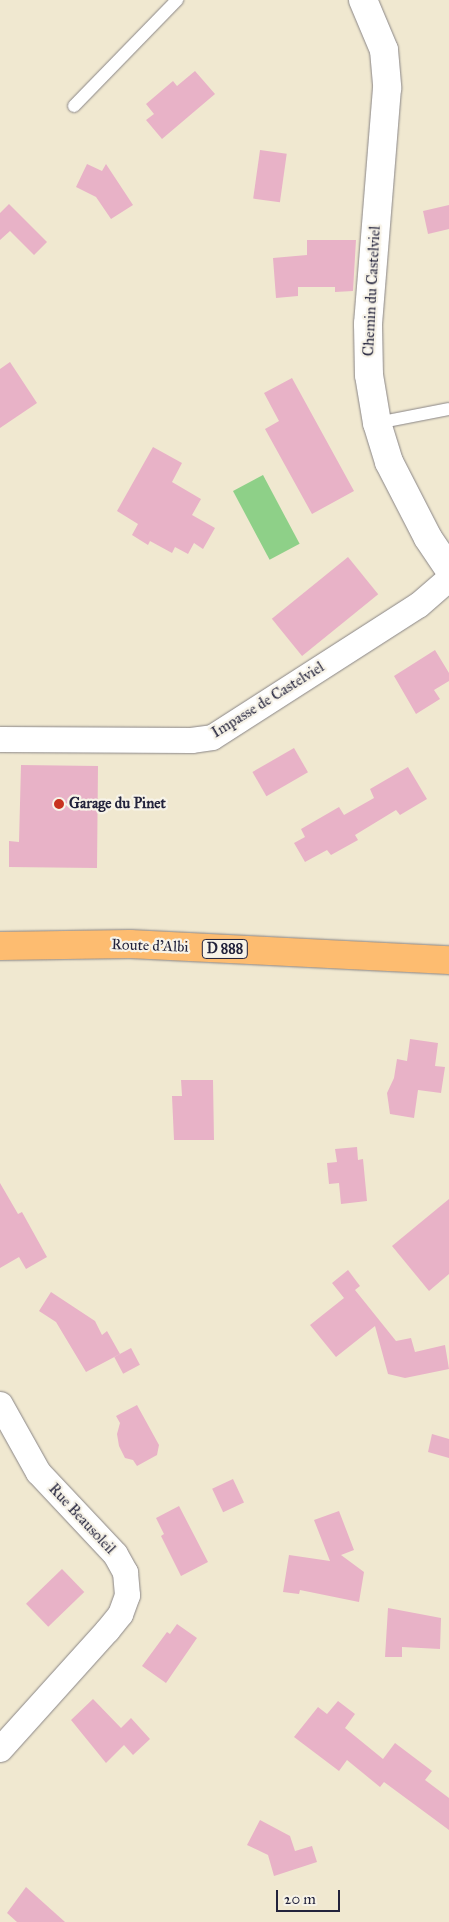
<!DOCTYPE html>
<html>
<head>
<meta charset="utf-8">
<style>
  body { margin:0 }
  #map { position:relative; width:449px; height:1922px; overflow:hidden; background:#f0e8d0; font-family:"IM FELL Great Primer",serif }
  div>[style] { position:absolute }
  .green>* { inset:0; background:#8ed088; transform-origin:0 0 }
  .building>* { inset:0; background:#e8b2c7; transform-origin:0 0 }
  .roads { filter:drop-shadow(0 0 1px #898586) drop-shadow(0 0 1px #898586) }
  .service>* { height:12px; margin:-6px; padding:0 6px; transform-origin:6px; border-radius:6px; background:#fff }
  .minor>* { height:25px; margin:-12.5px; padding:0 12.5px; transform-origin:12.5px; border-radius:12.5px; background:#fff }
  .tertiary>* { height:28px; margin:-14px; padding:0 14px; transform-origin:14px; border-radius:14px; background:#fff }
  .primary>* { height:28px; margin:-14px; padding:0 14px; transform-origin:14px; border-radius:14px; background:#fdbc70 }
  .dots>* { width:14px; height:14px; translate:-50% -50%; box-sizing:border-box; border:2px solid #f7f3e8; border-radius:50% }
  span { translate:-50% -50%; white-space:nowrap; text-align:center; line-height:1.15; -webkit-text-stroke:4.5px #f7f3e8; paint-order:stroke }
  .shield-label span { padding:1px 4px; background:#f7f3e8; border:1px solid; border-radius:4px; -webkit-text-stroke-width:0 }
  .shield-label { font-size:14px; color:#22223b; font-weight:700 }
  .street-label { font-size:15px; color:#22223b }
  .poi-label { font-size:15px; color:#22223b; font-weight:700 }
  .left { translate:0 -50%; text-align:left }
  .scale { position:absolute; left:276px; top:1890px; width:64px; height:22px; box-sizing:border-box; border:2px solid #22223b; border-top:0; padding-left:6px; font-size:15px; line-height:18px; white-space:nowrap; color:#22223b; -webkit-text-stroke:4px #f7f3e8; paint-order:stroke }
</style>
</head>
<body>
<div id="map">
  <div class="green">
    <div style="left:263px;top:475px;width:78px;height:34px;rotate:62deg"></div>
  </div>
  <div class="building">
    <div style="clip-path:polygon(195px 71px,215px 94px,162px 139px,146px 120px,154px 114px,146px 104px,173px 81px,177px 86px)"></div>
    <div style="left:260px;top:150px;width:27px;height:49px;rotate:8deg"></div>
    <div style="clip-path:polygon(87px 164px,102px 171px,106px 164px,133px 205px,111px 219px,96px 197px,76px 187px)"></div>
    <div style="clip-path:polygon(9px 204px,47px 242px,34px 255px,10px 231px,0 240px,0 213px)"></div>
    <div style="clip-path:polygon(449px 205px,449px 229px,428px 234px,423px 211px)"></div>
    <div style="clip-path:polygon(307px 240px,356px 240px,353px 291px,335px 292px,335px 287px,298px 287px,298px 296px,276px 298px,273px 258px,307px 255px)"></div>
    <div style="clip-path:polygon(10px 362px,37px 403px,0 428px,0 369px)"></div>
    <div style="clip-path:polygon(292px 378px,354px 491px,312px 514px,265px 429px,279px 421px,264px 393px)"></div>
    <div style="clip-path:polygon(153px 447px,182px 463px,172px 482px,201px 499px,192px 515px,215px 528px,203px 549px,194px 543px,188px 554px,175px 547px,172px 553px,150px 541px,148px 545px,132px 535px,138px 524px,117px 511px)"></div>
    <div style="left:348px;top:557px;width:48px;height:98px;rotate:51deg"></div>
    <div style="clip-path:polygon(435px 650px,449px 673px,449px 681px,434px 690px,440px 699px,416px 714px,394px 676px)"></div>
    <div style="left:294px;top:748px;width:28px;height:48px;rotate:60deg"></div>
    <div style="clip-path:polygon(21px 765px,98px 766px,97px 868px,9px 867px,9px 841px,19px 842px)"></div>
    <div style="clip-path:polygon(408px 767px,427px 799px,400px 815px,396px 810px,355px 835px,358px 840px,331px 855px,327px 850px,305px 862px,294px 843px,305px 837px,301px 829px,339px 807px,344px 815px,374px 798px,370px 789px)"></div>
    <div style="clip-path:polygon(410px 1039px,438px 1043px,435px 1066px,445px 1067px,441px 1093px,418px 1090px,414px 1118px,390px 1114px,387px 1093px,394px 1078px,397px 1059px,407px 1061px)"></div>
    <div style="clip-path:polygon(181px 1080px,213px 1080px,214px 1140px,174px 1140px,172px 1096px,182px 1096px)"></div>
    <div style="clip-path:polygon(357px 1147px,358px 1160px,363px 1159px,367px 1201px,341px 1204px,339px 1183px,329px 1184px,327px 1163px,337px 1162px,335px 1149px)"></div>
    <div style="clip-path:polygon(0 1183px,18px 1214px,22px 1212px,47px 1257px,26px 1269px,19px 1257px,0 1268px)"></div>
    <div style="clip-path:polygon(449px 1199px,449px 1274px,429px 1291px,392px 1246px)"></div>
    <div style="clip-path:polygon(348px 1270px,360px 1286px,355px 1290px,396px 1341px,411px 1338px,415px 1352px,445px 1345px,449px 1369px,405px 1378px,388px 1374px,375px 1326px,336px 1357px,310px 1325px,344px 1298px,332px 1283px)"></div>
    <div style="clip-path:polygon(51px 1292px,95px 1321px,102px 1335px,107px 1331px,120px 1354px,86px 1372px,56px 1322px,39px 1311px)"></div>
    <div style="left:131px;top:1348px;width:19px;height:19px;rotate:62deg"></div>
    <div style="clip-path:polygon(137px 1405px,159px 1445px,157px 1455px,137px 1466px,133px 1460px,125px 1458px,119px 1446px,117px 1434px,120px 1423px,116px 1416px)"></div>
    <div style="clip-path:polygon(432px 1434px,449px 1439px,449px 1458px,428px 1452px)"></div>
    <div style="left:233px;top:1479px;width:26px;height:23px;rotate:65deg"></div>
    <div style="clip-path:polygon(179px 1506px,208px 1562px,181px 1576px,161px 1536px,164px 1534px,156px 1518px)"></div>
    <div style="clip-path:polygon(339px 1511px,354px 1550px,341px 1555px,364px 1572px,359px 1602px,300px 1590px,299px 1594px,283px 1592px,289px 1555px,330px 1561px,314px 1520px)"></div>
    <div style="left:62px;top:1569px;width:32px;height:50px;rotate:46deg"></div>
    <div style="clip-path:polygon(388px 1608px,441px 1618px,440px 1649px,402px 1647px,402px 1657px,385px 1657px)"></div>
    <div style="clip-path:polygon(177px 1624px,197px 1638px,166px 1683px,142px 1666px,167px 1632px,170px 1634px)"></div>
    <div style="clip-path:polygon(93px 1699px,121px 1728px,131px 1718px,150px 1739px,133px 1755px,124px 1745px,106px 1763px,71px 1720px)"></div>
    <div style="clip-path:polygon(338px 1701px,355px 1714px,345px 1728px,383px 1759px,395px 1743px,432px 1771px,425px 1780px,449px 1798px,449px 1830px,384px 1782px,380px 1787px,347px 1760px,339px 1771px,294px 1737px,318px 1707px,327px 1714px)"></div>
    <div style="clip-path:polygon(260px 1820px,290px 1836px,295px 1851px,312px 1846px,317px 1862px,274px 1876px,268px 1855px,247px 1845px)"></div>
    <div style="clip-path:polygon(26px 1887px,65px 1922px,17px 1922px,7px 1913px)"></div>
  </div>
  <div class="roads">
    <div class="service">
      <div style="left:74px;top:106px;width:148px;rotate:-45.8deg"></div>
      <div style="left:377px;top:423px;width:73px;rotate:-11deg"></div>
    </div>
    <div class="minor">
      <div style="left:0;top:739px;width:191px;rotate:0.3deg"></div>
      <div style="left:191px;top:740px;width:21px;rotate:-8deg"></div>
      <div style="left:212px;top:737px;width:245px;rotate:-32.7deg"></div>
      <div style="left:418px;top:605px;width:41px;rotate:-41.1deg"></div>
      <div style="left:0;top:1404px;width:78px;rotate:60.8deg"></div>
      <div style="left:38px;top:1472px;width:112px;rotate:46.8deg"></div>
      <div style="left:115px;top:1554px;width:21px;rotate:61deg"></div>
      <div style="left:125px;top:1572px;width:23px;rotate:85deg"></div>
      <div style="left:127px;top:1595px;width:20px;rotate:110deg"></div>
      <div style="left:120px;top:1614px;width:21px;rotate:129deg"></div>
      <div style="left:107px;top:1630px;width:160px;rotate:132deg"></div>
    </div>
    <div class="tertiary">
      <div style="left:363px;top:0;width:54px;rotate:67.2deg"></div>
      <div style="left:384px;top:50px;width:38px;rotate:85deg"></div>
      <div style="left:387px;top:88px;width:237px;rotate:94.6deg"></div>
      <div style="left:368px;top:324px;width:51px;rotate:88.9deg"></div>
      <div style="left:369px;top:375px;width:49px;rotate:80.5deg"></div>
      <div style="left:377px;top:423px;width:41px;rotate:72.9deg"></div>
      <div style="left:389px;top:462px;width:85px;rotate:62.8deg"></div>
      <div style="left:428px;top:538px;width:37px;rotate:56deg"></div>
    </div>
    <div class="primary">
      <div style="left:0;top:946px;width:130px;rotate:-0.9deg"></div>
      <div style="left:130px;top:944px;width:319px;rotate:2.9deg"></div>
    </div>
  </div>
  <div class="dots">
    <div style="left:59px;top:804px;background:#c8321e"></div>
  </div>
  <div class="shield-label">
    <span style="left:225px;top:949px">D 888</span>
  </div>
  <div class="street-label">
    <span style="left:372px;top:291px;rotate:-87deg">Chemin du Castelviel</span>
    <span style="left:268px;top:700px;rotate:-32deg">Impasse de Castelviel</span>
    <span style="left:150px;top:946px;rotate:2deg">Route d'Albi</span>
    <span style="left:82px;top:1519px;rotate:47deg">Rue Beausoleil</span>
  </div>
  <div class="poi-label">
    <span class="left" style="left:69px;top:804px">Garage du Pinet</span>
  </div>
  <div class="scale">20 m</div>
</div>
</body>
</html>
